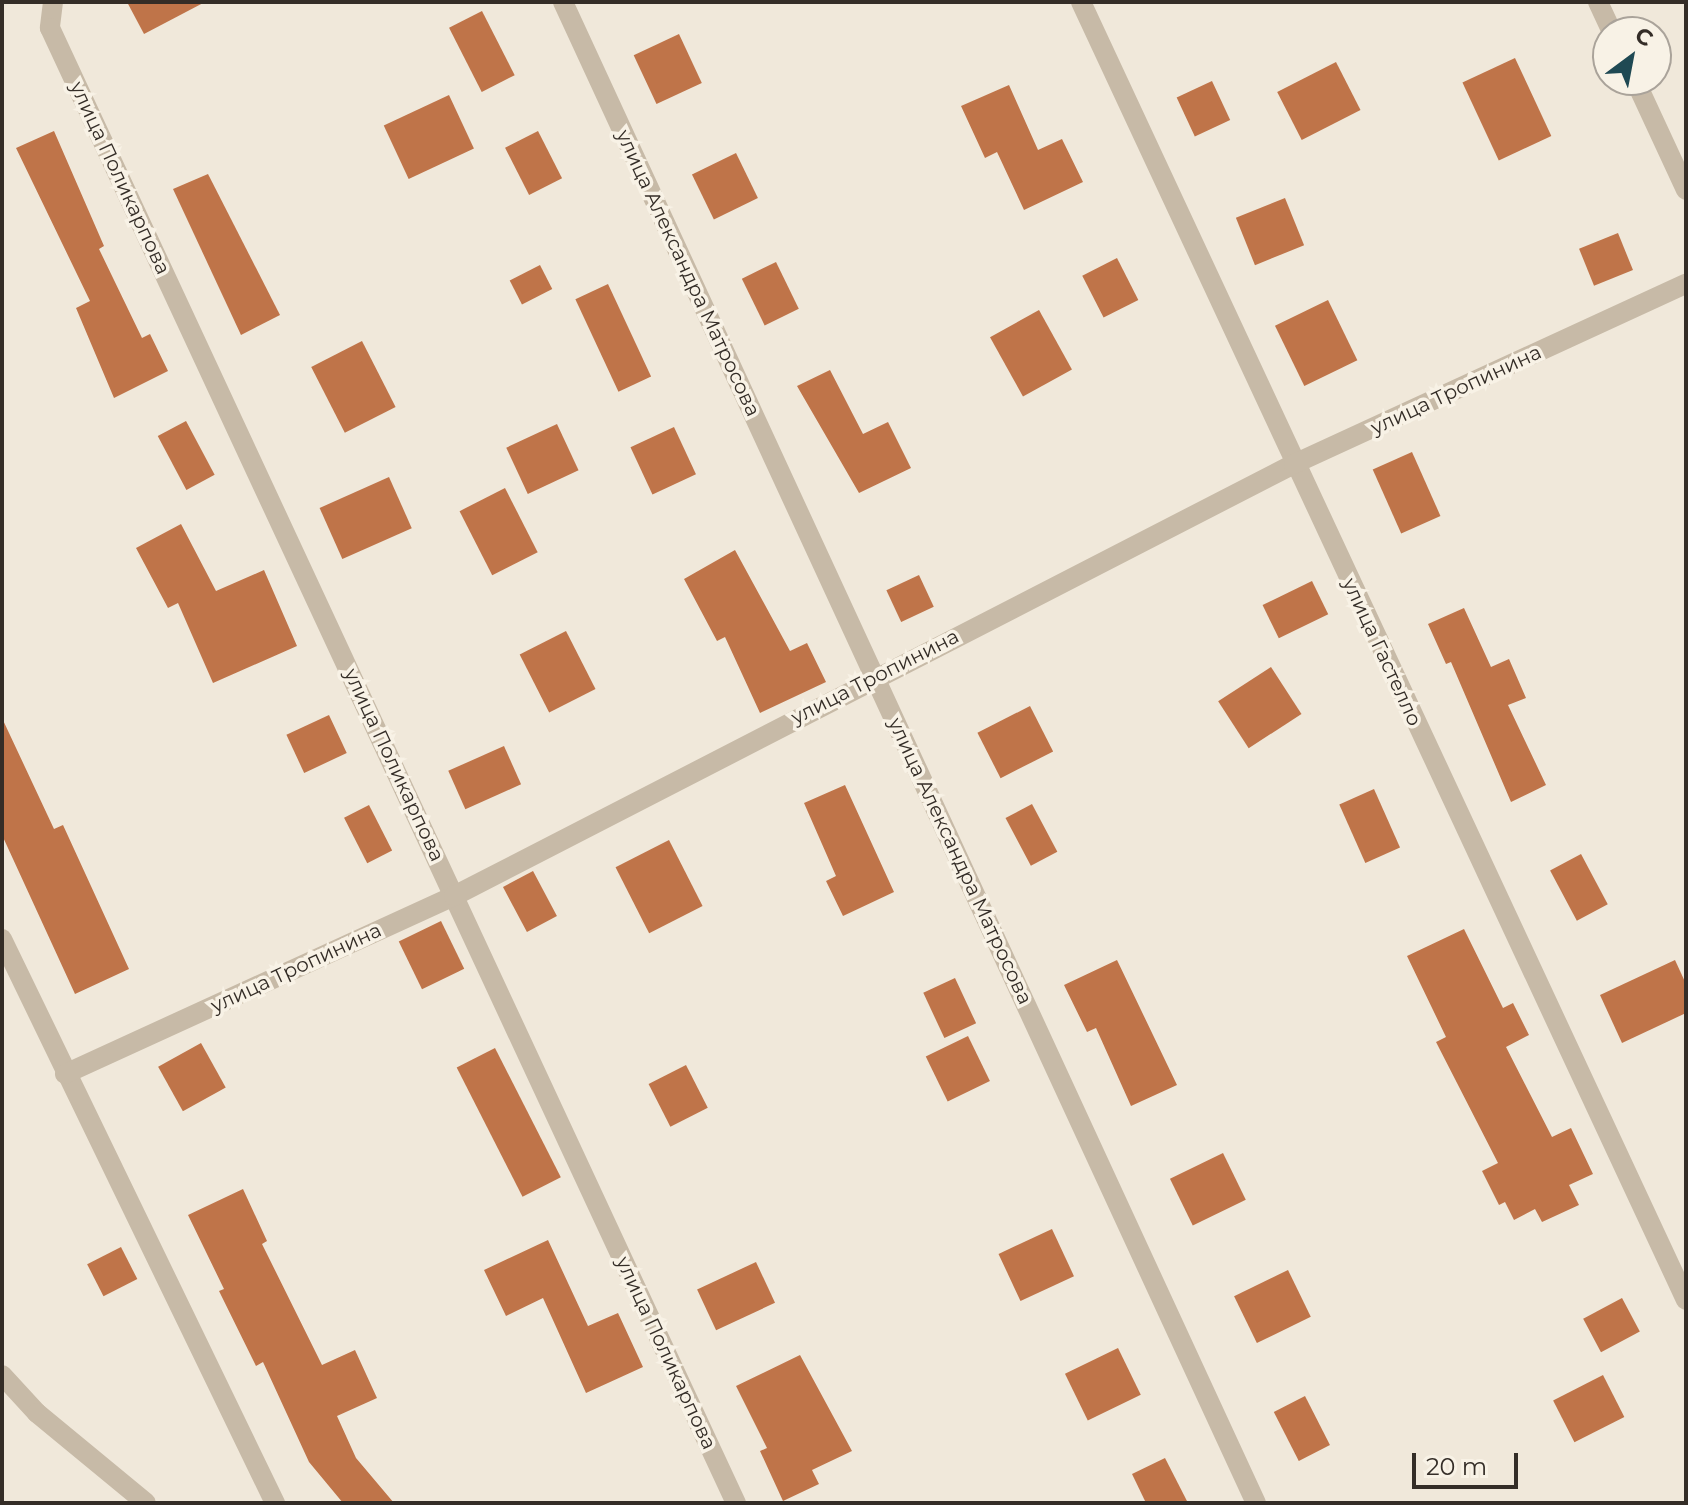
<!DOCTYPE html>
<html>
<head>
<meta charset="utf-8">
<style>
  body { margin:0 }
  #map { position:relative; width:1688px; height:1505px; overflow:hidden; background:#f0e8da; font-family:Montserrat,sans-serif }
  div>[style] { position:absolute }
  .building>* { inset:0; background:#bf7449; transform-origin:0 0 }
  .minor>* { height:20px; margin:-10px; padding:0 10px; transform-origin:10px; border-radius:10px; background:#c7baa7 }
  span { translate:-50% -50%; white-space:nowrap; text-align:center; line-height:1.15; -webkit-text-stroke:7px #f8f2e6; paint-order:stroke }
  .street-label { font-size:20px; color:#342d27 }
  .frame { position:absolute; inset:0; border:4px solid #342d27; pointer-events:none }
  .north { position:absolute; left:1592px; top:16px; width:80px; height:80px; box-sizing:border-box; background:#f8f2e6; border:2px solid #aaa39a; border-radius:50%; rotate:32deg; font-size:22px; font-weight:700; line-height:32px; text-align:center; color:#342d27 }
  .north::after { content:''; display:block; margin:auto; width:28px; height:36px; background:#1f4953; clip-path:polygon(50% 0,100% 100%,50% 72%,0 100%) }
  .scale { position:absolute; left:1412px; top:1453px; width:106px; height:36px; box-sizing:border-box; border:4px solid #342d27; border-top:0; padding-left:10px; font-size:24px; line-height:28px; white-space:nowrap; color:#342d27; -webkit-text-stroke:6px #f8f2e6; paint-order:stroke }
</style>
</head>
<body>
<div id="map">
  <div class="building">
    <div style="clip-path:polygon(127px 2px,205px 2px,144px 34px)"></div>
    <div style="left:482px;top:11px;width:72px;height:37px;rotate:63deg"></div>
    <div style="left:679px;top:34px;width:54px;height:50px;rotate:65deg"></div>
    <div style="left:1515px;top:58px;width:86px;height:58px;rotate:65deg"></div>
    <div style="left:1336px;top:62px;width:54px;height:66px;rotate:63deg"></div>
    <div style="left:1212px;top:81px;width:43px;height:39px;rotate:65deg"></div>
    <div style="clip-path:polygon(1009px 85px,1038px 150px,1062px 139px,1083px 182px,1024px 210px,997px 152px,985px 158px,961px 106px)"></div>
    <div style="left:449px;top:95px;width:59px;height:72px;rotate:65deg"></div>
    <div style="clip-path:polygon(54px 131px,104px 246px,99px 249px,142px 338px,150px 334px,168px 371px,114px 398px,76px 308px,90px 301px,16px 148px)"></div>
    <div style="left:538px;top:131px;width:53px;height:37px;rotate:63deg"></div>
    <div style="left:736px;top:153px;width:50px;height:49px;rotate:64deg"></div>
    <div style="clip-path:polygon(208px 174px,280px 315px,241px 335px,173px 189px)"></div>
    <div style="left:1285px;top:198px;width:51px;height:53px;rotate:68deg"></div>
    <div style="left:1618px;top:233px;width:40px;height:42px;rotate:68deg"></div>
    <div style="left:1117px;top:258px;width:47px;height:39px;rotate:63deg"></div>
    <div style="left:776px;top:262px;width:52px;height:38px;rotate:64deg"></div>
    <div style="left:540px;top:265px;width:27px;height:34px;rotate:63deg"></div>
    <div style="left:608px;top:284px;width:102px;height:36px;rotate:65deg"></div>
    <div style="left:1328px;top:300px;width:67px;height:59px;rotate:64deg"></div>
    <div style="left:1039px;top:310px;width:68px;height:56px;rotate:61deg"></div>
    <div style="left:362px;top:341px;width:74px;height:57px;rotate:63deg"></div>
    <div style="clip-path:polygon(830px 370px,863px 434px,888px 422px,911px 468px,859px 493px,797px 386px)"></div>
    <div style="left:186px;top:421px;width:61px;height:32px;rotate:62deg"></div>
    <div style="left:557px;top:424px;width:51px;height:56px;rotate:65deg"></div>
    <div style="left:674px;top:427px;width:52px;height:48px;rotate:65deg"></div>
    <div style="left:1412px;top:452px;width:70px;height:43px;rotate:66deg"></div>
    <div style="left:389px;top:477px;width:56px;height:76px;rotate:66deg"></div>
    <div style="left:505px;top:488px;width:72px;height:51px;rotate:63deg"></div>
    <div style="clip-path:polygon(181px 524px,216px 591px,264px 570px,297px 646px,213px 683px,178px 603px,168px 608px,136px 548px)"></div>
    <div style="clip-path:polygon(735px 550px,790px 651px,807px 643px,826px 682px,760px 713px,725px 637px,717px 641px,684px 579px)"></div>
    <div style="left:919px;top:575px;width:35px;height:36px;rotate:65deg"></div>
    <div style="left:1312px;top:581px;width:37px;height:55px;rotate:64deg"></div>
    <div style="clip-path:polygon(1464px 608px,1491px 667px,1509px 659px,1526px 698px,1508px 705px,1546px 785px,1511px 802px,1451px 662px,1446px 664px,1428px 624px)"></div>
    <div style="left:566px;top:631px;width:65px;height:52px;rotate:63deg"></div>
    <div style="left:1271px;top:667px;width:56px;height:63px;rotate:57deg"></div>
    <div style="left:1030px;top:706px;width:51px;height:59px;rotate:63deg"></div>
    <div style="left:329px;top:715px;width:42px;height:47px;rotate:65deg"></div>
    <div style="clip-path:polygon(2px 718px,54px 829px,63px 825px,129px 969px,75px 994px,2px 835px)"></div>
    <div style="left:504px;top:746px;width:42px;height:61px;rotate:66deg"></div>
    <div style="clip-path:polygon(845px 785px,894px 892px,843px 916px,826px 881px,836px 876px,804px 803px)"></div>
    <div style="left:1374px;top:789px;width:64px;height:38px;rotate:66deg"></div>
    <div style="left:1032px;top:804px;width:54px;height:30px;rotate:62deg"></div>
    <div style="left:369px;top:805px;width:51px;height:28px;rotate:63deg"></div>
    <div style="left:669px;top:840px;width:74px;height:60px;rotate:63deg"></div>
    <div style="left:1581px;top:854px;width:57px;height:35px;rotate:62deg"></div>
    <div style="left:533px;top:871px;width:51px;height:34px;rotate:62deg"></div>
    <div style="left:441px;top:921px;width:53px;height:47px;rotate:64deg"></div>
    <div style="clip-path:polygon(1464px 929px,1503px 1008px,1513px 1003px,1529px 1035px,1506px 1047px,1552px 1137px,1571px 1128px,1593px 1174px,1569px 1185px,1579px 1205px,1542px 1222px,1535px 1209px,1514px 1220px,1505px 1202px,1499px 1205px,1482px 1171px,1498px 1163px,1436px 1042px,1446px 1037px,1407px 956px)"></div>
    <div style="clip-path:polygon(1117px 960px,1177px 1085px,1131px 1106px,1096px 1028px,1087px 1032px,1064px 985px)"></div>
    <div style="clip-path:polygon(1675px 960px,1686px 984px,1686px 1013px,1622px 1043px,1600px 995px)"></div>
    <div style="left:955px;top:978px;width:50px;height:35px;rotate:65deg"></div>
    <div style="left:968px;top:1036px;width:50px;height:47px;rotate:64deg"></div>
    <div style="left:201px;top:1043px;width:51px;height:49px;rotate:61deg"></div>
    <div style="left:495px;top:1048px;width:145px;height:43px;rotate:63deg"></div>
    <div style="left:686px;top:1065px;width:48px;height:42px;rotate:63deg"></div>
    <div style="left:1223px;top:1153px;width:52px;height:59px;rotate:64deg"></div>
    <div style="clip-path:polygon(243px 1189px,267px 1241px,262px 1244px,322px 1365px,355px 1350px,377px 1398px,337px 1416px,356px 1458px,394px 1503px,343px 1503px,309px 1462px,263px 1362px,256px 1366px,219px 1291px,224px 1289px,188px 1215px)"></div>
    <div style="left:1052px;top:1229px;width:52px;height:59px;rotate:65deg"></div>
    <div style="clip-path:polygon(548px 1240px,588px 1326px,618px 1313px,643px 1367px,586px 1393px,543px 1298px,506px 1316px,484px 1270px)"></div>
    <div style="left:121px;top:1247px;width:36px;height:38px;rotate:63deg"></div>
    <div style="left:756px;top:1262px;width:45px;height:65px;rotate:65deg"></div>
    <div style="left:1288px;top:1270px;width:52px;height:60px;rotate:64deg"></div>
    <div style="left:1622px;top:1298px;width:38px;height:44px;rotate:62deg"></div>
    <div style="left:1118px;top:1348px;width:52px;height:59px;rotate:64deg"></div>
    <div style="clip-path:polygon(800px 1355px,852px 1451px,812px 1470px,819px 1484px,783px 1501px,760px 1451px,767px 1448px,736px 1386px)"></div>
    <div style="left:1603px;top:1375px;width:47px;height:56px;rotate:63deg"></div>
    <div style="left:1305px;top:1396px;width:55px;height:35px;rotate:63deg"></div>
    <div style="clip-path:polygon(1165px 1458px,1188px 1503px,1146px 1503px,1132px 1474px)"></div>
  </div>
  <div class="minor">
    <div style="left:53px;top:2px;width:26px;rotate:97deg"></div>
    <div style="left:50px;top:28px;width:1627px;rotate:65.06deg"></div>
    <div style="left:563px;top:2px;width:1653px;rotate:65.22deg"></div>
    <div style="left:1081px;top:2px;width:1432px;rotate:65.01deg"></div>
    <div style="left:1598px;top:2px;width:33px;rotate:65deg"></div>
    <div style="left:1635px;top:80px;width:121px;rotate:65.1deg"></div>
    <div style="left:2px;top:939px;width:627px;rotate:64.17deg"></div>
    <div style="left:65px;top:1074px;width:428px;rotate:-24.6deg"></div>
    <div style="left:454px;top:896px;width:945px;rotate:-27.22deg"></div>
    <div style="left:1294px;top:464px;width:431px;rotate:-24.7deg"></div>
    <div style="left:2px;top:1375px;width:52px;rotate:47.4deg"></div>
    <div style="left:37px;top:1413px;width:141px;rotate:39.5deg"></div>
  </div>
  <div class="street-label">
    <span style="left:120px;top:178px;rotate:65deg">улица Поликарпова</span>
    <span style="left:688px;top:273px;rotate:65deg">улица Александра Матросова</span>
    <span style="left:1456px;top:390px;rotate:-25deg">улица Тропинина</span>
    <span style="left:1382px;top:652px;rotate:65deg">улица Гастелло</span>
    <span style="left:875px;top:677px;rotate:-27deg">улица Тропинина</span>
    <span style="left:394px;top:765px;rotate:65deg">улица Поликарпова</span>
    <span style="left:960px;top:861px;rotate:65deg">улица Александра Матросова</span>
    <span style="left:296px;top:968px;rotate:-25deg">улица Тропинина</span>
    <span style="left:666px;top:1353px;rotate:65deg">улица Поликарпова</span>
  </div>
  <div class="frame"></div>
  <div class="north">С</div>
  <div class="scale">20 m</div>
</div>
</body>
</html>
